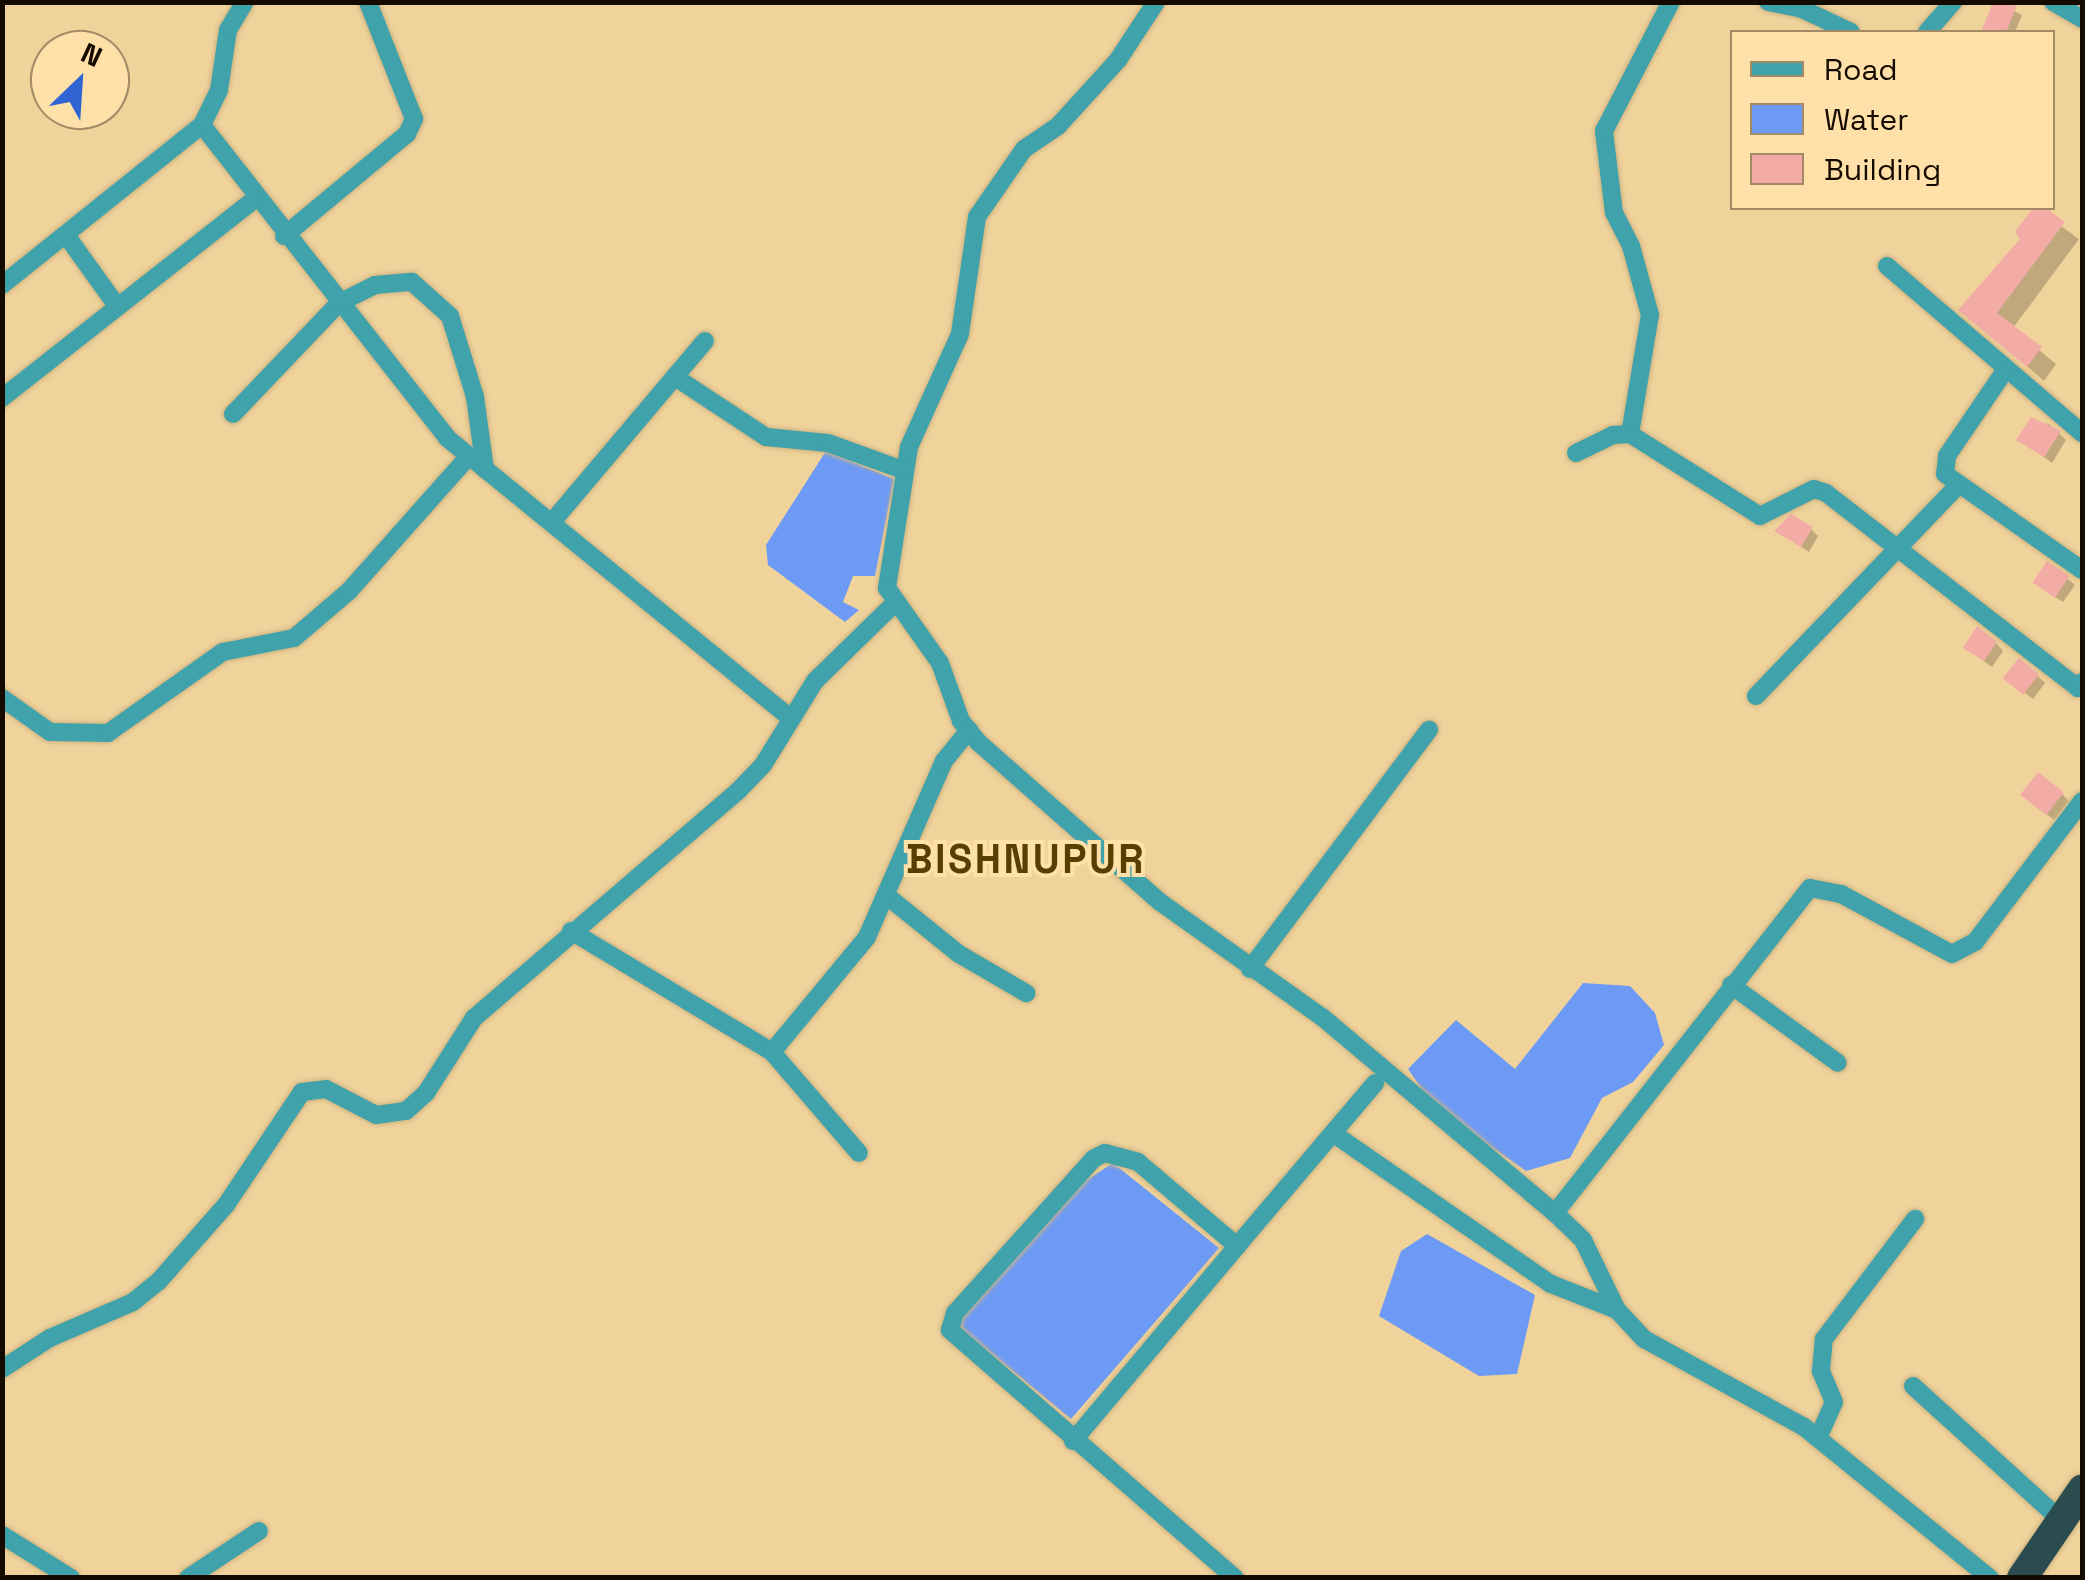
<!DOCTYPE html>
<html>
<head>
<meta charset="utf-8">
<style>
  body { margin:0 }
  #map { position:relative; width:2085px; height:1580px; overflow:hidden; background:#f0d39b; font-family:"Space Grotesk",sans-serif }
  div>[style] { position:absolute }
  .water>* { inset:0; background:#6d9af5 }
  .shadow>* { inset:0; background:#0003 }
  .building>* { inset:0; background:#f3aba6; transform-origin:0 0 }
  .roads { filter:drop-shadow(0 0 2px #cdb382) drop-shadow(0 0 2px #cdb382) }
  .street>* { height:18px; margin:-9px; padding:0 9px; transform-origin:9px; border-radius:9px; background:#40a2ab }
  .highway>* { height:30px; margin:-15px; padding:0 15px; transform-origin:15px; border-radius:15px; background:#2a4c4f }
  span { translate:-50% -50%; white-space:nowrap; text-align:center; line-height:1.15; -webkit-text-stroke:8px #fee0a8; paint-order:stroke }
  .district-label { font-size:40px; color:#583f00; font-weight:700; letter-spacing:2.5px }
  .frame { position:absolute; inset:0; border:5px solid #150a00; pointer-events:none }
  .legend { position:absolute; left:1730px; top:30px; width:325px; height:180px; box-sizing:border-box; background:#fee0a8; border:2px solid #a18a65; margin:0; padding:12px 18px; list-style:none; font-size:30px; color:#150a00 }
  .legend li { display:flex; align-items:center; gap:20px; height:50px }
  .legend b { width:50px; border:2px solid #a18a65 }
  .north { position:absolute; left:30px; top:30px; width:100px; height:100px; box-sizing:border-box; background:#fee0a8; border:2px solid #a18a65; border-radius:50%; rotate:25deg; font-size:28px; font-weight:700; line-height:40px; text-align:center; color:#150a00 }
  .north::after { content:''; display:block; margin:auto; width:35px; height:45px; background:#3164d3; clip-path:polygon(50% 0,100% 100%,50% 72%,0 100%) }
</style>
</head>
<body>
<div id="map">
  <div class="water">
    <div style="clip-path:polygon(826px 451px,894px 479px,875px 576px,853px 576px,843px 602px,859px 610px,845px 622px,768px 565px,766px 545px)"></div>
    <div style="clip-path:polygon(1583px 983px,1630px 986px,1655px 1013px,1664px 1045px,1633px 1082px,1602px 1098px,1570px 1158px,1526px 1171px,1434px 1107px,1408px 1069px,1456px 1020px,1515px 1069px)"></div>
    <div style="clip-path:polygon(1113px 1163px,1219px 1248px,1071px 1419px,953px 1322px,1065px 1194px)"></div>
    <div style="clip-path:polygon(1427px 1234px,1535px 1295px,1517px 1374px,1479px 1376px,1379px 1316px,1401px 1251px)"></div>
  </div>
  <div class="shadow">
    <div style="clip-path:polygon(1996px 2px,2022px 15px,2015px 32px,1984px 31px)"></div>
    <div style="clip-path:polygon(2036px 208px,2079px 239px,2013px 328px,2056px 364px,2044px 381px,1962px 310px,2023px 239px,2018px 232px)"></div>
    <div style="clip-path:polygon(2048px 423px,2066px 440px,2052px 463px,2019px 439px)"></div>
    <div style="clip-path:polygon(1811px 529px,1818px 536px,1809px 552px,1777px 531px)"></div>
    <div style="clip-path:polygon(2067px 578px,2075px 585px,2063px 602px,2043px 589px)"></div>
    <div style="clip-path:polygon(1996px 643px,2003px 651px,1992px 667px,1974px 654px)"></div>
    <div style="clip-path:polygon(2038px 676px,2045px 683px,2033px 699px,2014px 685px)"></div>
    <div style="clip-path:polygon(2062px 794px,2069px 801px,2054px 820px,2031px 802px)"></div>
  </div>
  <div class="building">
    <div style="clip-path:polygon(1993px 2px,2017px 6px,2006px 32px,1981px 32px)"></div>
    <div style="clip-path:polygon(2033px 208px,2046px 208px,2065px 222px,1997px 313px,2042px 347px,2027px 367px,1958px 310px,2020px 239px,2015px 232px)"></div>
    <div style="clip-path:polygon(2031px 417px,2061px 431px,2044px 457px,2016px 440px)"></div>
    <div style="clip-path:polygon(1791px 514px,1813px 527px,1801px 547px,1774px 531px)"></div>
    <div style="left:2047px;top:561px;width:27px;height:26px;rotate:34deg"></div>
    <div style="clip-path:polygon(1977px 626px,1997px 642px,1984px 661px,1963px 648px)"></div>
    <div style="left:2019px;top:658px;width:26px;height:26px;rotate:39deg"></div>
    <div style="left:2038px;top:772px;width:33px;height:29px;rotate:38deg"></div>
  </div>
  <div class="roads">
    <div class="street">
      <div style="left:1156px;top:2px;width:69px;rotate:123.2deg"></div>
      <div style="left:1118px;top:60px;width:89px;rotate:132.3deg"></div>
      <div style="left:1058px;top:126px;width:41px;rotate:145.9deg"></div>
      <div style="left:1024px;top:149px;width:83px;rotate:124.7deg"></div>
      <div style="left:977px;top:217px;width:118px;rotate:98.3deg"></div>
      <div style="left:960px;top:334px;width:124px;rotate:114.3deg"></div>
      <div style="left:909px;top:447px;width:143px;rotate:98.9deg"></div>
      <div style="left:887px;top:588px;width:92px;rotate:54.8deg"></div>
      <div style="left:940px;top:663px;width:62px;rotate:70.1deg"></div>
      <div style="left:961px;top:721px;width:28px;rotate:51deg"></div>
      <div style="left:979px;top:743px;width:241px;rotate:41.3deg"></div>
      <div style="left:1160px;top:902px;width:199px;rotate:35.4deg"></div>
      <div style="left:1322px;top:1017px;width:304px;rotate:40.1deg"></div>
      <div style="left:1555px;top:1213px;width:39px;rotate:44deg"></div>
      <div style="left:1583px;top:1240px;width:78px;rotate:64.1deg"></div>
      <div style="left:1617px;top:1310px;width:40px;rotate:47deg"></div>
      <div style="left:1644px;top:1339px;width:183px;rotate:28.8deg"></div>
      <div style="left:1804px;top:1427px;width:240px;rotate:39.1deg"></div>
      <div style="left:1768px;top:2px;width:33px;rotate:11deg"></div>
      <div style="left:1800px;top:8px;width:56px;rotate:25.2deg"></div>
      <div style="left:2053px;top:2px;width:34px;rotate:30deg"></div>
      <div style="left:1927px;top:32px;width:40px;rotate:-49deg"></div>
      <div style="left:202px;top:125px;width:397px;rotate:51.9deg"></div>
      <div style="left:447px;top:438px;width:444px;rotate:39.2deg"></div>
      <div style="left:66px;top:235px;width:87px;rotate:54.3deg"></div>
      <div style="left:284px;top:236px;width:160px;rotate:-39.7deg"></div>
      <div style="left:407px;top:134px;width:17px;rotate:-65deg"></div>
      <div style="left:414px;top:119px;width:126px;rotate:-111.5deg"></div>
      <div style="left:1887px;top:266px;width:257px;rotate:40.6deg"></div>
      <div style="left:2px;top:285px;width:256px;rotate:-38.7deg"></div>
      <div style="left:202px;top:125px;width:39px;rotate:-64deg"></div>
      <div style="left:219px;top:90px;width:61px;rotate:-81.5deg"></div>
      <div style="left:228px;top:30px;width:33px;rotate:-59deg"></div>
      <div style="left:2004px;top:372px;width:102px;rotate:124.2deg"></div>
      <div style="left:1947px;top:456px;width:18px;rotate:96deg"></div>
      <div style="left:1945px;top:474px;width:167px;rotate:35deg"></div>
      <div style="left:675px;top:377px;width:109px;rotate:33.4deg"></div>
      <div style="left:766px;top:437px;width:62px;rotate:5.5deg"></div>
      <div style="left:828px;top:443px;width:80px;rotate:19.8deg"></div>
      <div style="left:2px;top:398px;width:322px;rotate:-38.2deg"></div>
      <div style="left:233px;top:414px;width:153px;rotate:-46.3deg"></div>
      <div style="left:339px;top:303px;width:40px;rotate:-26.6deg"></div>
      <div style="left:375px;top:285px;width:37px;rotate:-5deg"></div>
      <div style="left:412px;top:282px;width:51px;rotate:41.8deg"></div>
      <div style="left:450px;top:316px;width:85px;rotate:72.8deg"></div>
      <div style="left:475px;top:397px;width:73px;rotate:82.1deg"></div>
      <div style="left:1630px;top:434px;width:121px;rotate:-80.5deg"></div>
      <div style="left:1650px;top:315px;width:72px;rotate:-105.4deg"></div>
      <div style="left:1631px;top:246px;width:37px;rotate:-117deg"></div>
      <div style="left:1614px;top:213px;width:83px;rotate:-97deg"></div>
      <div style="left:1604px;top:131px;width:145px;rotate:-62.6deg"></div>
      <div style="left:1576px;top:453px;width:41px;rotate:-25.9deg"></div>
      <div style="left:1613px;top:435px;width:17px;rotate:-3deg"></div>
      <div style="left:1630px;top:434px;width:154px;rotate:32.2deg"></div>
      <div style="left:1760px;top:516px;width:60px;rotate:-26.6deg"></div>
      <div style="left:1814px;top:489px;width:13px;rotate:18deg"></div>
      <div style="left:1826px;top:493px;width:319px;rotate:37.7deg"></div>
      <div style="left:2078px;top:688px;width:7px;rotate:-56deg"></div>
      <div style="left:552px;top:522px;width:237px;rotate:-49.8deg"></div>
      <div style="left:1756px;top:696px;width:292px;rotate:-46.2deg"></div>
      <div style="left:2px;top:698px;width:59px;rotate:35.3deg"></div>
      <div style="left:50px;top:732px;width:58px;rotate:1deg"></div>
      <div style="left:108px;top:733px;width:141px;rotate:-35.2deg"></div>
      <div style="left:223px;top:652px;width:72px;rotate:-11.2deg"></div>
      <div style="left:294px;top:638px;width:72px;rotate:-40.5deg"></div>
      <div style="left:349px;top:591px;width:179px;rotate:-48.4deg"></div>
      <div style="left:887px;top:896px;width:92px;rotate:38.9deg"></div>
      <div style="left:959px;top:954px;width:78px;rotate:30.2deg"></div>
      <div style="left:571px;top:931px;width:235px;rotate:31deg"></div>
      <div style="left:772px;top:1052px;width:133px;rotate:49.3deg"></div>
      <div style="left:1250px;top:969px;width:299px;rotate:-53.2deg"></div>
      <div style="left:1731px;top:985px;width:132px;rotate:36.1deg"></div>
      <div style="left:772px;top:1052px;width:149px;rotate:-50.4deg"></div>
      <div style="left:867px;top:937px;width:192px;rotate:-66.4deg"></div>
      <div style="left:944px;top:761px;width:40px;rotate:-51deg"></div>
      <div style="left:1334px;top:1134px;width:264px;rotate:34.7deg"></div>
      <div style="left:1551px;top:1284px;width:71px;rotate:21.5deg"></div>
      <div style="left:1555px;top:1213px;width:413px;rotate:-51.9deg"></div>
      <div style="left:1810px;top:888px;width:32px;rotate:11deg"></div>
      <div style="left:1841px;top:894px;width:126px;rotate:28.4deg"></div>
      <div style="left:1952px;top:954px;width:26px;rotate:-28deg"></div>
      <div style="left:1975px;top:942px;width:177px;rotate:-52.8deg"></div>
      <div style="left:2px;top:1369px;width:57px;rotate:-32.9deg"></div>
      <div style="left:50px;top:1338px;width:90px;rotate:-23.4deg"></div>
      <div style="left:133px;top:1302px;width:32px;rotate:-39deg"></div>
      <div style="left:158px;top:1282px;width:103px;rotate:-48.6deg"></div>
      <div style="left:226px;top:1205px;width:136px;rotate:-56.1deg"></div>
      <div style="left:302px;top:1092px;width:24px;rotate:-7deg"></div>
      <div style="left:326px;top:1089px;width:56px;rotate:27.5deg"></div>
      <div style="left:376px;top:1115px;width:30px;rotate:-8deg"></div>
      <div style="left:406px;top:1111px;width:27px;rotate:-42deg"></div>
      <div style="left:426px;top:1093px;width:89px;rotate:-57.4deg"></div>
      <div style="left:474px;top:1018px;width:348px;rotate:-40.7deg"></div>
      <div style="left:738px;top:791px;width:36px;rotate:-46deg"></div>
      <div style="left:763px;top:765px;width:99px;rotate:-58.2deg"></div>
      <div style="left:815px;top:681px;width:113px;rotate:-44.3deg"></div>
      <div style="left:1913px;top:1386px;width:200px;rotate:42.2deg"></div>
      <div style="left:1818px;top:1438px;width:39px;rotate:-66deg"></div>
      <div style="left:1834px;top:1402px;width:34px;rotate:-113deg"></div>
      <div style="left:1821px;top:1371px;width:32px;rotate:-85deg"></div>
      <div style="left:1824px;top:1339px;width:151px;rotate:-52.8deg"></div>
      <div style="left:1073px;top:1441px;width:255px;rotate:-49.9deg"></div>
      <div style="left:2px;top:1535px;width:81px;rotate:31.9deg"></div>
      <div style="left:188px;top:1578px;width:85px;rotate:-33.5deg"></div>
      <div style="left:1235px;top:1578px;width:378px;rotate:-139deg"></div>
      <div style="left:950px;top:1330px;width:18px;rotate:-74deg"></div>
      <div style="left:955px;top:1313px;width:207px;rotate:-48.1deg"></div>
      <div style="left:1093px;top:1159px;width:13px;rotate:-27deg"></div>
      <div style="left:1105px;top:1153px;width:34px;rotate:15deg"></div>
      <div style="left:1138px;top:1162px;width:130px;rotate:40.3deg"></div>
      <div style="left:1237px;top:1246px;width:214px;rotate:-49.7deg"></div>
    </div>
    <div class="highway">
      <div style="left:2022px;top:1578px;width:107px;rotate:-55.7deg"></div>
    </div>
  </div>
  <div class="district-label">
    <span style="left:1026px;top:860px">BISHNUPUR</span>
  </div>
  <div class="frame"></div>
  <ul class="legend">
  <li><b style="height:12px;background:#40a2ab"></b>Road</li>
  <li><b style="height:28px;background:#6d9af5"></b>Water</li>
  <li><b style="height:28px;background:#f3aba6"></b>Building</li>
  </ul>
  <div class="north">N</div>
</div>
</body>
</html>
